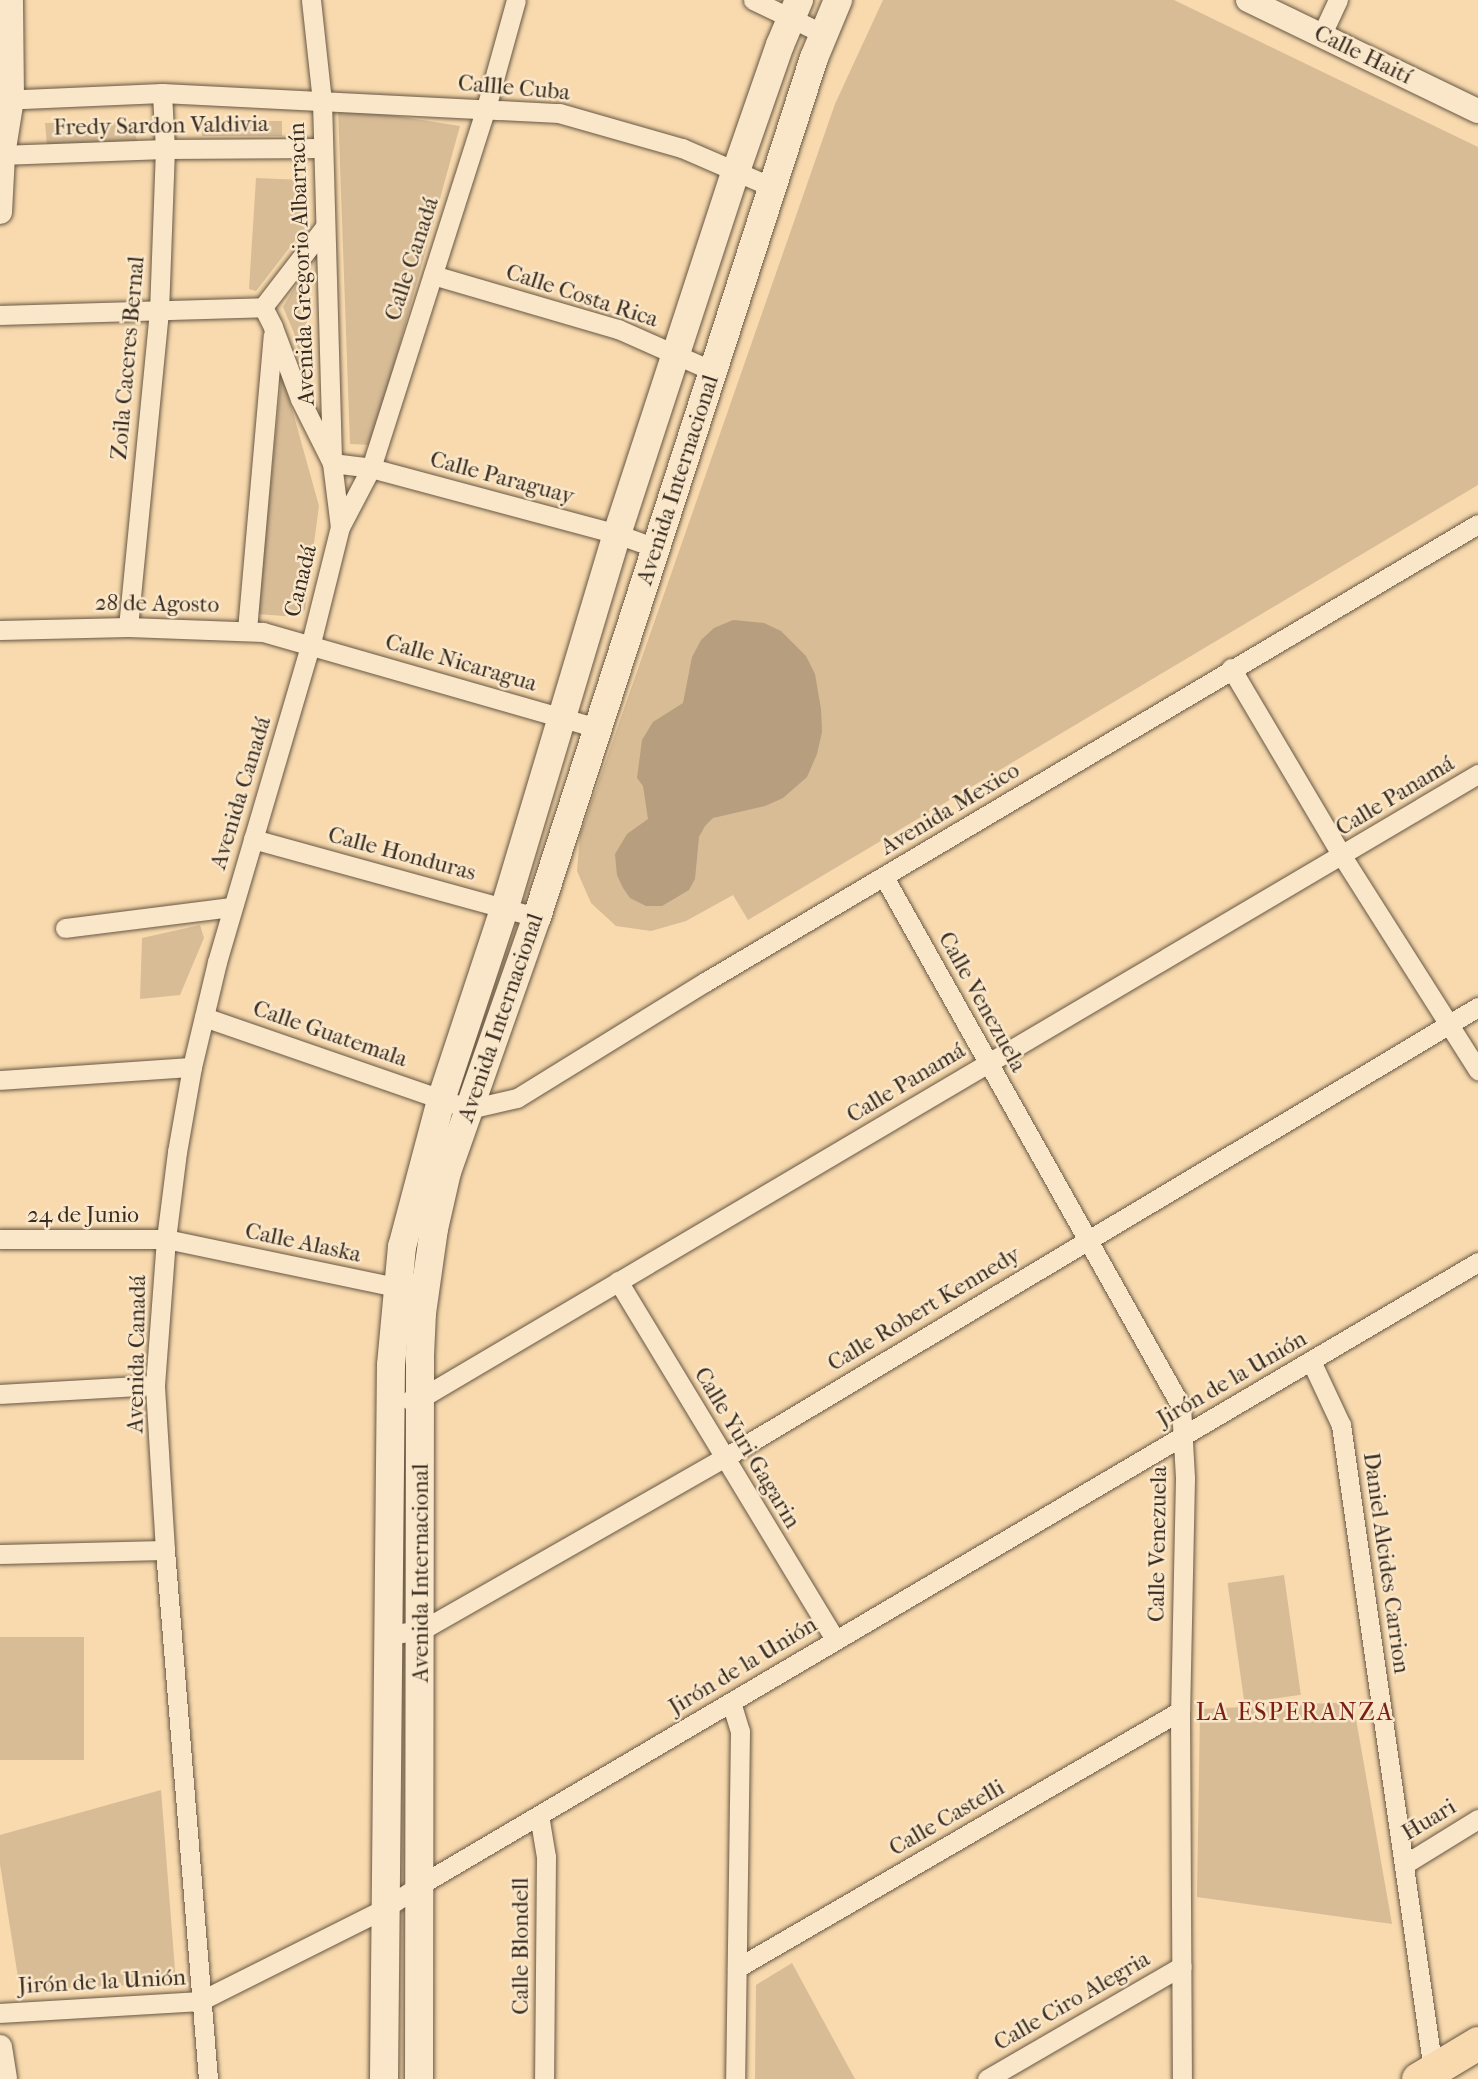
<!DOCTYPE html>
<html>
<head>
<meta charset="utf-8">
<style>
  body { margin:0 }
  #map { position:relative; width:1478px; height:2079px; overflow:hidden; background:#f8daae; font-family:"IM FELL French Canon",serif }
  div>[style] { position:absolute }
  .green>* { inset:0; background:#d7bc96; transform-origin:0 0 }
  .water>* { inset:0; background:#b69e7e }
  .roads { filter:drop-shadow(0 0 2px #675744) drop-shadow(0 0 2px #675744) }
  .minor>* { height:19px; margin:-9.5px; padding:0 9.5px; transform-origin:9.5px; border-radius:9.5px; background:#fae7ca }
  .tertiary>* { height:24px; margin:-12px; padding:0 12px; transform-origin:12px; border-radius:12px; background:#fae7ca }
  .secondary>* { height:28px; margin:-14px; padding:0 14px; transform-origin:14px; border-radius:14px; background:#fae7ca }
  .trunk>* { height:33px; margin:-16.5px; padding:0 16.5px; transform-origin:16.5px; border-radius:16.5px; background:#f8daae }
  span { translate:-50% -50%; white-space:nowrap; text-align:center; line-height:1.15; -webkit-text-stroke:5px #fae7ca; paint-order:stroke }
  .street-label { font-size:23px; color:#372b21 }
  .neighbourhood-label { font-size:24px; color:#7a1f14; letter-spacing:2px }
</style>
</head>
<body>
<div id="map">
  <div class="green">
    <div style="clip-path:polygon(883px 0,1174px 0,1478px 147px,1478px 485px,748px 920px,733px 895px,686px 921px,651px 931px,616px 926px,591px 903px,577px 871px,580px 835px,835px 104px)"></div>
    <div style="clip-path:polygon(338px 107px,460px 126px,372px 445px,350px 444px)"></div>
    <div style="left:202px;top:121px;width:80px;height:15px"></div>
    <div style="clip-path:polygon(132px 122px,137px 141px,47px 145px,45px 123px)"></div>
    <div style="clip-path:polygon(256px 178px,303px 180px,307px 225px,256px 291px,249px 289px)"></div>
    <div style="clip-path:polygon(304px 272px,312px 408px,294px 333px,283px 307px)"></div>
    <div style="clip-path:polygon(282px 373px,319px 506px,305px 610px,297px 617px,257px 614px)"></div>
    <div style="clip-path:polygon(200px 925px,204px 938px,180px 995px,140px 999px,142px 938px)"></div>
    <div style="left:1284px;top:1575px;width:121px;height:57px;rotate:82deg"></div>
    <div style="left:0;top:1637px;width:84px;height:123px"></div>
    <div style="clip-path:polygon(1353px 1702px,1392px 1924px,1197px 1897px,1200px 1709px)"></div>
    <div style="clip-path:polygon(161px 1790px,176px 1983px,20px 1990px,0 1864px,0 1835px)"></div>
    <div style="clip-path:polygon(792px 1963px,855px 2079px,755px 2079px,756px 1985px)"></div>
  </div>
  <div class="water">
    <div style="clip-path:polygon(733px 620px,764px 623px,781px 631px,806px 656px,815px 674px,821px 709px,822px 732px,817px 754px,807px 777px,783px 798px,765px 806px,713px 818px,705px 826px,699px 837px,695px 879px,689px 890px,662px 906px,646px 906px,630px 898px,623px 888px,617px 875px,615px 854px,627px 834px,648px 819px,643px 786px,637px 778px,642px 740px,653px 722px,683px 703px,692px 657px,701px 640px,714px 628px)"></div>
  </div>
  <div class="roads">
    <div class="minor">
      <div style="left:311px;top:0;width:102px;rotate:83.8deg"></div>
      <div style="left:322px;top:101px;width:362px;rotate:88.4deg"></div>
      <div style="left:332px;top:463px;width:64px;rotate:82.9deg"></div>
      <div style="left:753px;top:0;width:76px;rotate:25.6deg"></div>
      <div style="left:1322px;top:34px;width:38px;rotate:-65deg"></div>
      <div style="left:0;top:100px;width:162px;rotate:-2.5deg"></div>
      <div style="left:162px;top:93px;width:398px;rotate:2.9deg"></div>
      <div style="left:559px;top:113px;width:128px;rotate:15.9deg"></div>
      <div style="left:682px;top:148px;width:98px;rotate:23.4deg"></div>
      <div style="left:0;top:155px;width:165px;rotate:-2.1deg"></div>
      <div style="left:165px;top:149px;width:158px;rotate:-0.4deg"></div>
      <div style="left:433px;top:275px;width:193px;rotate:16.3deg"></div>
      <div style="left:618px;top:329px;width:104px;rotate:23.9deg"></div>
      <div style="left:263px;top:307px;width:22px;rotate:63deg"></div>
      <div style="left:273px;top:327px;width:77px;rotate:69.4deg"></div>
      <div style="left:300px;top:399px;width:72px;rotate:63.4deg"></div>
      <div style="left:332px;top:463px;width:39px;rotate:7deg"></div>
      <div style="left:371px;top:468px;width:255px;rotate:15deg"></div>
      <div style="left:617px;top:534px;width:41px;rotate:19.7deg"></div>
      <div style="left:263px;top:307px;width:100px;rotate:-52.3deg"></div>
      <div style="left:0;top:315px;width:263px;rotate:-1.7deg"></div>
      <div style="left:128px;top:627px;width:317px;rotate:-84.4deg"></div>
      <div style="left:159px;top:312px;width:163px;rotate:-87.9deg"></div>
      <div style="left:165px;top:149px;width:56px;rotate:-93.1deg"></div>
      <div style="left:0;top:630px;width:128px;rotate:-1.3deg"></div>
      <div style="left:128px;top:627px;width:135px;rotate:2.1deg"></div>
      <div style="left:263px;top:632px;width:348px;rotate:16deg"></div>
      <div style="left:247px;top:630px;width:296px;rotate:-85deg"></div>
      <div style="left:1231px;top:668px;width:218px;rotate:59.4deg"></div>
      <div style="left:1342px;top:856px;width:254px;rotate:57.6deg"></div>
      <div style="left:253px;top:839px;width:295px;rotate:15.4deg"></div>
      <div style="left:884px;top:877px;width:607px;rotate:60.69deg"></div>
      <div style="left:1181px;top:1406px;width:72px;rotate:86.8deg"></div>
      <div style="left:1185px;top:1478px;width:233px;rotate:91.2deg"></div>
      <div style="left:1180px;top:1711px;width:368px;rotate:89.7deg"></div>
      <div style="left:65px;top:928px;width:168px;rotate:-7.2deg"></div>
      <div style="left:204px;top:1017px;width:281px;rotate:19.1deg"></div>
      <div style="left:469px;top:1109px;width:49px;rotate:-12.9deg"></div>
      <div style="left:517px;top:1098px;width:221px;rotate:-31.7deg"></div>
      <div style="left:705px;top:982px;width:898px;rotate:-30.65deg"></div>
      <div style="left:0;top:1080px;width:192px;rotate:-3.9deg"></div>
      <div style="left:0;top:1239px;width:166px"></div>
      <div style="left:166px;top:1239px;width:235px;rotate:11.8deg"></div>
      <div style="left:396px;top:1287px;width:13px;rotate:-29deg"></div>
      <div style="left:618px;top:1281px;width:419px;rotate:58.8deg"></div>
      <div style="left:1311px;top:1361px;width:71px;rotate:64.9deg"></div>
      <div style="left:1341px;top:1425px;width:652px;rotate:81.88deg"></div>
      <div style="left:0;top:1394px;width:155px;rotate:-3.3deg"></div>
      <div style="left:410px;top:1400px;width:11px;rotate:-10deg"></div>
      <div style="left:421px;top:1398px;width:1227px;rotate:-30.56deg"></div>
      <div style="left:0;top:1554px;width:165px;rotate:-1.4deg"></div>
      <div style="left:389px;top:1635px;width:33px;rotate:-9deg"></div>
      <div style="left:422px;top:1630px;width:348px;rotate:-29.7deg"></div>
      <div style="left:724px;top:1458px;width:879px;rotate:-30.89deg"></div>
      <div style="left:731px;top:1702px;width:30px;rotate:73deg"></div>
      <div style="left:740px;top:1731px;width:348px;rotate:90.8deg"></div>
      <div style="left:539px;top:1815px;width:43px;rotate:80.5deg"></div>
      <div style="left:546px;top:1857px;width:222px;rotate:90.5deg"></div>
      <div style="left:1405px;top:1864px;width:86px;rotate:-31.7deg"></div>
      <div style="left:737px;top:1968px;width:512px;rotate:-30.12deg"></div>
      <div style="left:0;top:2013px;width:200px;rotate:-3.4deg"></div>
      <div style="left:200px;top:2001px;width:206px;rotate:-26.6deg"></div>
      <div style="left:384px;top:1909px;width:43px;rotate:-33.7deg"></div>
      <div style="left:420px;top:1885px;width:1228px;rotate:-30.49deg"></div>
      <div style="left:208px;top:2079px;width:531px;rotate:-94.65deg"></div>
      <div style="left:165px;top:1550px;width:165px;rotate:-93.5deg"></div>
      <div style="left:155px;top:1385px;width:146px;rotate:-85.7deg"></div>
      <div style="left:166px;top:1239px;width:88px;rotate:-82.8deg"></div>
      <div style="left:177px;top:1152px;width:86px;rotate:-80deg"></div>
      <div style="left:192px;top:1067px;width:108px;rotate:-76.6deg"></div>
      <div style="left:217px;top:962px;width:328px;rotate:-73.6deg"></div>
      <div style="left:310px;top:647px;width:124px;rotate:-76deg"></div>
      <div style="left:340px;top:527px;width:67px;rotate:-62.3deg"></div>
      <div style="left:371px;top:468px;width:378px;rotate:-72.3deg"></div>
      <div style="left:486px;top:108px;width:112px;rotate:-74.5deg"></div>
      <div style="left:987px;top:2079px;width:225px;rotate:-30.1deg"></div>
    </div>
    <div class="tertiary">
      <div style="left:1248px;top:0;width:255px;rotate:25.8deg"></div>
      <div style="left:0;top:212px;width:57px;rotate:-87deg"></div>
      <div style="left:3px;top:155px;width:57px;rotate:-80.9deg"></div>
      <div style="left:12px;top:99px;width:99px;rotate:-90.6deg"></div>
      <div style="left:0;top:2047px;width:32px;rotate:81deg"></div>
    </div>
    <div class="secondary">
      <div style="left:384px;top:2079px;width:714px;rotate:-89.44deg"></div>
      <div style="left:391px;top:1365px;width:119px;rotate:-84.7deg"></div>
      <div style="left:402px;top:1247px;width:155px;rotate:-75.1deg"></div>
      <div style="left:442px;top:1097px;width:200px;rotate:-71.7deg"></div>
      <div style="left:505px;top:907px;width:389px;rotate:-73.3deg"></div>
      <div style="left:617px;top:534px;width:379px;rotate:-71.9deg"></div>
      <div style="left:735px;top:174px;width:137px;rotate:-70.8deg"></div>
      <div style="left:780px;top:45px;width:49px;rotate:-67.1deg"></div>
      <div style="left:419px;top:2079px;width:724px;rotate:-89.92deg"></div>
      <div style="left:420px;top:1355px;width:42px;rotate:-87.3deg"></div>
      <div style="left:422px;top:1313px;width:85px;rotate:-81.9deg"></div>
      <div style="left:434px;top:1229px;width:58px;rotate:-77.2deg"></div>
      <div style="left:447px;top:1172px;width:270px;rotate:-70.6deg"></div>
      <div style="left:537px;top:917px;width:903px;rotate:-72.13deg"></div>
      <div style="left:814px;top:58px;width:63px;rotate:-67.5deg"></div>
    </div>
    <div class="trunk">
      <div style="left:1418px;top:2079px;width:70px;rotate:-31deg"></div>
    </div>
  </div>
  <div class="street-label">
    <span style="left:1363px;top:55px;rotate:26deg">Calle Haití</span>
    <span style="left:514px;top:88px;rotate:5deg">Callle Cuba</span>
    <span style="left:161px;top:126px;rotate:-1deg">Fredy Sardon Valdivia</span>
    <span style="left:412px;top:259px;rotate:-72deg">Calle Canadá</span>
    <span style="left:302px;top:264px;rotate:-92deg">Avenida Gregorio Albarracín</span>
    <span style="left:582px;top:296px;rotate:18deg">Calle Costa Rica</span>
    <span style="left:128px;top:358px;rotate:-85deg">Zoila Caceres Bernal</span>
    <span style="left:502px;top:478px;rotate:15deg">Calle Paraguay</span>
    <span style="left:678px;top:480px;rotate:-72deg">Avenida Internacional</span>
    <span style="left:301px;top:581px;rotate:-76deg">Canadá</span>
    <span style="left:157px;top:604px;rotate:1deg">28 de Agosto</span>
    <span style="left:461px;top:663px;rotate:16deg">Calle Nicaragua</span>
    <span style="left:241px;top:793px;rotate:-73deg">Avenida Canadá</span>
    <span style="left:1395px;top:796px;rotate:-31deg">Calle Panamá</span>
    <span style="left:950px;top:809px;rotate:-31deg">Avenida Mexico</span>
    <span style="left:402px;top:854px;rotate:15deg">Calle Honduras</span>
    <span style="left:982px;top:1002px;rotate:61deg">Calle Venezuela</span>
    <span style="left:501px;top:1018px;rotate:-71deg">Avenida Internacional</span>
    <span style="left:330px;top:1034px;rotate:19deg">Calle Guatemala</span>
    <span style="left:906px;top:1083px;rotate:-31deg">Calle Panamá</span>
    <span style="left:83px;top:1215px">24 de Junio</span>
    <span style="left:303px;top:1243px;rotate:12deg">Calle Alaska</span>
    <span style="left:924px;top:1309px;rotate:-31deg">Calle Robert Kennedy</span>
    <span style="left:137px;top:1354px;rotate:-89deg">Avenida Canadá</span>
    <span style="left:1232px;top:1379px;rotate:-30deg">Jirón de la Unión</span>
    <span style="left:747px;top:1448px;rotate:59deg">Calle Yuri Gagarin</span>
    <span style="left:1158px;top:1544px;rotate:-89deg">Calle Venezuela</span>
    <span style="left:1386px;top:1563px;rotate:82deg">Daniel Alcides Carrion</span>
    <span style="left:421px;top:1573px;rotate:-90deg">Avenida Internacional</span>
    <span style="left:743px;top:1666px;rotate:-31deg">Jirón de la Unión</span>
    <span style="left:947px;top:1818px;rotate:-30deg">Calle Castelli</span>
    <span style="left:1429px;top:1820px;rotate:-31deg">Huari</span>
    <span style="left:521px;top:1946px;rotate:-90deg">Calle Blondell</span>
    <span style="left:102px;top:1982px;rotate:-3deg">Jirón de la Unión</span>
    <span style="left:1072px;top:2001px;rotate:-30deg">Calle Ciro Alegria</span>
  </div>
  <div class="neighbourhood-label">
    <span style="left:1295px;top:1713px">LA ESPERANZA</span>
  </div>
</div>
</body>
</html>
